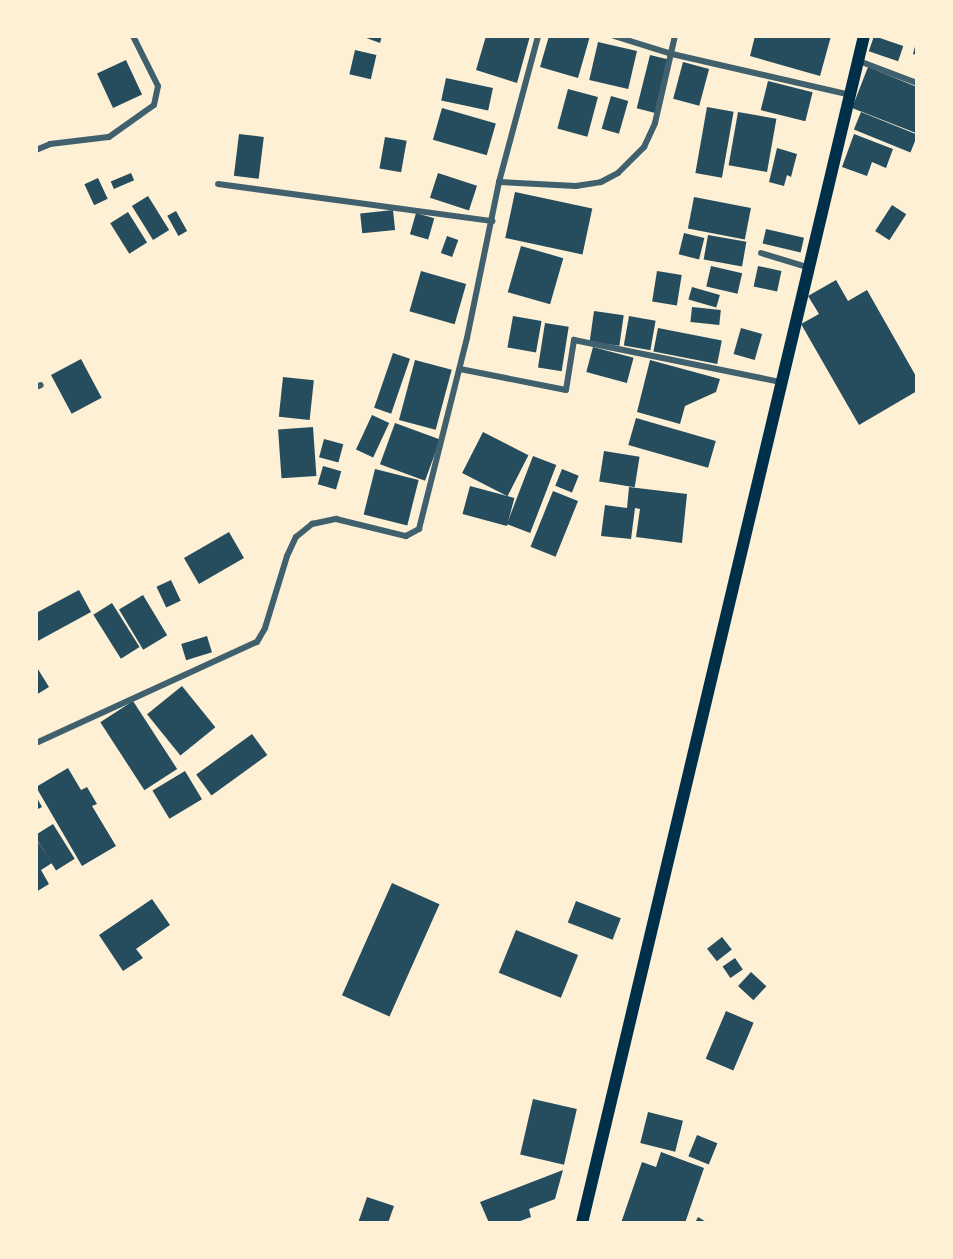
<!DOCTYPE html>
<html>
<head>
<meta charset="utf-8">
<style>
  body { margin:0 }
  #map { position:relative; width:953px; height:1259px; overflow:hidden; background:#fdf0d5; font-family:Helvetica,sans-serif }
  div>[style] { position:absolute }
  .building>* { inset:0; background:#264d5e; transform-origin:0 0 }
  .minor>* { height:6px; margin:-3px; padding:0 3px; transform-origin:3px; border-radius:3px; background:#3f606c }
  .secondary>* { height:12px; margin:-6px; padding:0 6px; transform-origin:6px; border-radius:6px; background:#003049 }
  span { translate:-50% -50%; white-space:nowrap; text-align:center; line-height:1.15; -webkit-text-stroke:4.5px #fdf0d5; paint-order:stroke }
  .frame { position:absolute; inset:0; border:38px solid #fdf0d5; pointer-events:none }
</style>
</head>
<body>
<div id="map">
  <div class="building">
    <div style="clip-path:polygon(361px 36px,382px 36px,380px 43px)"></div>
    <div style="clip-path:polygon(486px 36px,530px 36px,517px 83px,476px 70px)"></div>
    <div style="clip-path:polygon(549px 36px,590px 36px,578px 78px,540px 67px)"></div>
    <div style="clip-path:polygon(755px 36px,831px 36px,820px 76px,750px 56px)"></div>
    <div style="left:874px;top:36px;width:31px;height:16px;rotate:19deg"></div>
    <div style="clip-path:polygon(917px 39px,917px 55px,913px 54px)"></div>
    <div style="left:598px;top:42px;width:40px;height:39px;rotate:13deg"></div>
    <div style="left:355px;top:50px;width:22px;height:25px;rotate:13deg"></div>
    <div style="left:650px;top:55px;width:21px;height:55px;rotate:14deg"></div>
    <div style="left:126px;top:60px;width:38px;height:32px;rotate:65deg"></div>
    <div style="left:683px;top:62px;width:27px;height:38px;rotate:15deg"></div>
    <div style="clip-path:polygon(868px 67px,917px 87px,916px 133px,852px 108px)"></div>
    <div style="left:446px;top:78px;width:48px;height:23px;rotate:12deg"></div>
    <div style="left:768px;top:81px;width:46px;height:30px;rotate:14deg"></div>
    <div style="left:568px;top:89px;width:31px;height:41px;rotate:15deg"></div>
    <div style="left:611px;top:96px;width:18px;height:34px;rotate:16deg"></div>
    <div style="left:707px;top:107px;width:27px;height:67px;rotate:10deg"></div>
    <div style="left:442px;top:108px;width:56px;height:33px;rotate:16deg"></div>
    <div style="left:738px;top:112px;width:39px;height:54px;rotate:10deg"></div>
    <div style="left:861px;top:112px;width:61px;height:19px;rotate:22deg"></div>
    <div style="left:239px;top:134px;width:25px;height:42px;rotate:7deg"></div>
    <div style="clip-path:polygon(854px 134px,893px 149px,886px 168px,872px 162px,867px 176px,842px 167px)"></div>
    <div style="left:385px;top:137px;width:22px;height:32px;rotate:10deg"></div>
    <div style="clip-path:polygon(777px 148px,797px 154px,791px 177px,787px 175px,784px 186px,769px 182px)"></div>
    <div style="left:131px;top:173px;width:8px;height:22px;rotate:67deg"></div>
    <div style="left:438px;top:173px;width:41px;height:26px;rotate:18deg"></div>
    <div style="left:98px;top:178px;width:23px;height:15px;rotate:65deg"></div>
    <div style="left:515px;top:192px;width:79px;height:47px;rotate:12deg"></div>
    <div style="left:148px;top:196px;width:40px;height:19px;rotate:58deg"></div>
    <div style="left:694px;top:197px;width:58px;height:32px;rotate:11deg"></div>
    <div style="left:892px;top:205px;width:17px;height:31px;rotate:33deg"></div>
    <div style="left:393px;top:210px;width:20px;height:33px;rotate:84deg"></div>
    <div style="left:176px;top:211px;width:23px;height:10px;rotate:61deg"></div>
    <div style="left:128px;top:212px;width:36px;height:21px;rotate:58deg"></div>
    <div style="left:416px;top:213px;width:19px;height:22px;rotate:16deg"></div>
    <div style="left:766px;top:229px;width:39px;height:15px;rotate:13deg"></div>
    <div style="left:684px;top:233px;width:21px;height:22px;rotate:14deg"></div>
    <div style="left:708px;top:235px;width:39px;height:25px;rotate:10deg"></div>
    <div style="left:447px;top:236px;width:12px;height:18px;rotate:20deg"></div>
    <div style="left:521px;top:246px;width:44px;height:48px;rotate:16deg"></div>
    <div style="left:711px;top:266px;width:32px;height:21px;rotate:13deg"></div>
    <div style="left:758px;top:266px;width:24px;height:21px;rotate:12deg"></div>
    <div style="left:421px;top:271px;width:47px;height:42px;rotate:16deg"></div>
    <div style="left:657px;top:271px;width:25px;height:31px;rotate:9deg"></div>
    <div style="clip-path:polygon(836px 280px,848px 301px,867px 290px,917px 378px,917px 391px,859px 425px,801px 324px,819px 314px,808px 296px)"></div>
    <div style="left:692px;top:287px;width:29px;height:13px;rotate:16deg"></div>
    <div style="left:692px;top:307px;width:29px;height:15px;rotate:6deg"></div>
    <div style="left:594px;top:311px;width:30px;height:31px;rotate:8deg"></div>
    <div style="left:513px;top:316px;width:29px;height:32px;rotate:10deg"></div>
    <div style="left:629px;top:316px;width:27px;height:30px;rotate:10deg"></div>
    <div style="left:545px;top:323px;width:24px;height:45px;rotate:9deg"></div>
    <div style="left:658px;top:328px;width:65px;height:24px;rotate:11deg"></div>
    <div style="left:741px;top:328px;width:22px;height:27px;rotate:16deg"></div>
    <div style="left:593px;top:347px;width:42px;height:26px;rotate:15deg"></div>
    <div style="left:393px;top:353px;width:18px;height:58px;rotate:19deg"></div>
    <div style="left:81px;top:359px;width:44px;height:34px;rotate:62deg"></div>
    <div style="left:415px;top:360px;width:38px;height:62px;rotate:15deg"></div>
    <div style="clip-path:polygon(650px 360px,720px 379px,716px 392px,685px 406px,680px 424px,637px 412px)"></div>
    <div style="left:283px;top:377px;width:31px;height:40px;rotate:6deg"></div>
    <div style="left:372px;top:415px;width:19px;height:38px;rotate:25deg"></div>
    <div style="left:636px;top:418px;width:83px;height:28px;rotate:16deg"></div>
    <div style="left:395px;top:423px;width:48px;height:44px;rotate:20deg"></div>
    <div style="left:313px;top:427px;width:49px;height:35px;rotate:86deg"></div>
    <div style="left:483px;top:432px;width:51px;height:46px;rotate:27deg"></div>
    <div style="left:324px;top:439px;width:20px;height:19px;rotate:15deg"></div>
    <div style="left:604px;top:451px;width:36px;height:31px;rotate:9deg"></div>
    <div style="left:533px;top:456px;width:25px;height:73px;rotate:21deg"></div>
    <div style="left:323px;top:466px;width:19px;height:19px;rotate:16deg"></div>
    <div style="left:375px;top:469px;width:45px;height:47px;rotate:14deg"></div>
    <div style="left:562px;top:469px;width:18px;height:18px;rotate:22deg"></div>
    <div style="left:470px;top:486px;width:46px;height:29px;rotate:15deg"></div>
    <div style="clip-path:polygon(629px 487px,687px 494px,682px 543px,636px 537px,640px 509px,635px 508px,631px 539px,601px 536px,605px 505px,627px 508px)"></div>
    <div style="left:553px;top:491px;width:27px;height:60px;rotate:22deg"></div>
    <div style="left:229px;top:532px;width:30px;height:52px;rotate:60deg"></div>
    <div style="left:171px;top:580px;width:23px;height:16px;rotate:65deg"></div>
    <div style="clip-path:polygon(79px 590px,91px 612px,36px 642px,36px 613px)"></div>
    <div style="left:143px;top:595px;width:47px;height:28px;rotate:59deg"></div>
    <div style="left:112px;top:603px;width:52px;height:22px;rotate:58deg"></div>
    <div style="left:207px;top:636px;width:17px;height:27px;rotate:73deg"></div>
    <div style="clip-path:polygon(36px 666px,49px 687px,36px 695px)"></div>
    <div style="left:182px;top:686px;width:53px;height:45px;rotate:51deg"></div>
    <div style="left:133px;top:701px;width:81px;height:39px;rotate:57deg"></div>
    <div style="left:252px;top:734px;width:26px;height:69px;rotate:54deg"></div>
    <div style="clip-path:polygon(68px 768px,81px 790px,87px 787px,97px 804px,92px 806px,116px 846px,82px 866px,36px 787px)"></div>
    <div style="left:185px;top:771px;width:33px;height:38px;rotate:59deg"></div>
    <div style="clip-path:polygon(36px 796px,42px 807px,36px 810px)"></div>
    <div style="left:53px;top:824px;width:41px;height:22px;rotate:58deg"></div>
    <div style="clip-path:polygon(36px 839px,52px 863px,41px 870px,49px 884px,36px 892px)"></div>
    <div style="left:392px;top:883px;width:52px;height:123px;rotate:24deg"></div>
    <div style="clip-path:polygon(152px 899px,170px 925px,136px 949px,143px 958px,123px 971px,99px 935px)"></div>
    <div style="left:576px;top:901px;width:48px;height:23px;rotate:21deg"></div>
    <div style="left:516px;top:930px;width:67px;height:46px;rotate:22deg"></div>
    <div style="left:722px;top:937px;width:16px;height:19px;rotate:52deg"></div>
    <div style="left:735px;top:958px;width:14px;height:15px;rotate:56deg"></div>
    <div style="left:751px;top:972px;width:21px;height:19px;rotate:43deg"></div>
    <div style="left:726px;top:1011px;width:30px;height:52px;rotate:23deg"></div>
    <div style="left:533px;top:1099px;width:45px;height:57px;rotate:13deg"></div>
    <div style="left:648px;top:1112px;width:36px;height:32px;rotate:14deg"></div>
    <div style="left:697px;top:1135px;width:22px;height:23px;rotate:22deg"></div>
    <div style="clip-path:polygon(661px 1152px,704px 1168px,685px 1223px,621px 1223px,642px 1162px,656px 1167px)"></div>
    <div style="clip-path:polygon(563px 1170px,555px 1199px,529px 1209px,531px 1217px,515px 1223px,489px 1223px,480px 1202px)"></div>
    <div style="clip-path:polygon(367px 1197px,394px 1206px,388px 1223px,358px 1223px)"></div>
    <div style="clip-path:polygon(698px 1217px,708px 1223px,695px 1223px)"></div>
  </div>
  <div class="minor">
    <div style="left:614px;top:36px;width:61px;rotate:17.2deg"></div>
    <div style="left:672px;top:54px;width:184px;rotate:12.9deg"></div>
    <div style="left:859px;top:61px;width:62px;rotate:20.8deg"></div>
    <div style="left:36px;top:150px;width:15px;rotate:-23deg"></div>
    <div style="left:50px;top:144px;width:59px;rotate:-6.8deg"></div>
    <div style="left:109px;top:137px;width:55px;rotate:-35.4deg"></div>
    <div style="left:154px;top:105px;width:19px;rotate:-78deg"></div>
    <div style="left:158px;top:86px;width:56px;rotate:-116.6deg"></div>
    <div style="left:499px;top:182px;width:77px;rotate:3deg"></div>
    <div style="left:576px;top:186px;width:25px;rotate:-9deg"></div>
    <div style="left:601px;top:182px;width:19px;rotate:-28deg"></div>
    <div style="left:618px;top:173px;width:37px;rotate:-45deg"></div>
    <div style="left:644px;top:147px;width:26px;rotate:-65deg"></div>
    <div style="left:655px;top:123px;width:89px;rotate:-77.1deg"></div>
    <div style="left:218px;top:184px;width:277px;rotate:7.7deg"></div>
    <div style="left:761px;top:253px;width:51px;rotate:17deg"></div>
    <div style="left:460px;top:369px;width:108px;rotate:11.2deg"></div>
    <div style="left:566px;top:390px;width:51px;rotate:-80.9deg"></div>
    <div style="left:574px;top:340px;width:211px;rotate:11.5deg"></div>
    <div style="left:36px;top:387px;width:5px;rotate:-22deg"></div>
    <div style="left:36px;top:743px;width:243px;rotate:-24.6deg"></div>
    <div style="left:257px;top:642px;width:16px;rotate:-60deg"></div>
    <div style="left:265px;top:628px;width:75px;rotate:-73deg"></div>
    <div style="left:287px;top:556px;width:21px;rotate:-65deg"></div>
    <div style="left:296px;top:537px;width:21px;rotate:-39deg"></div>
    <div style="left:312px;top:524px;width:25px;rotate:-12deg"></div>
    <div style="left:336px;top:519px;width:72px;rotate:13.7deg"></div>
    <div style="left:406px;top:536px;width:15px;rotate:-28deg"></div>
    <div style="left:419px;top:529px;width:197px;rotate:-75.9deg"></div>
    <div style="left:467px;top:338px;width:159px;rotate:-78.4deg"></div>
    <div style="left:499px;top:182px;width:151px;rotate:-75deg"></div>
  </div>
  <div class="secondary">
    <div style="left:582px;top:1223px;width:1220px;rotate:-76.64deg"></div>
  </div>
  <div class="frame"></div>
</div>
</body>
</html>
